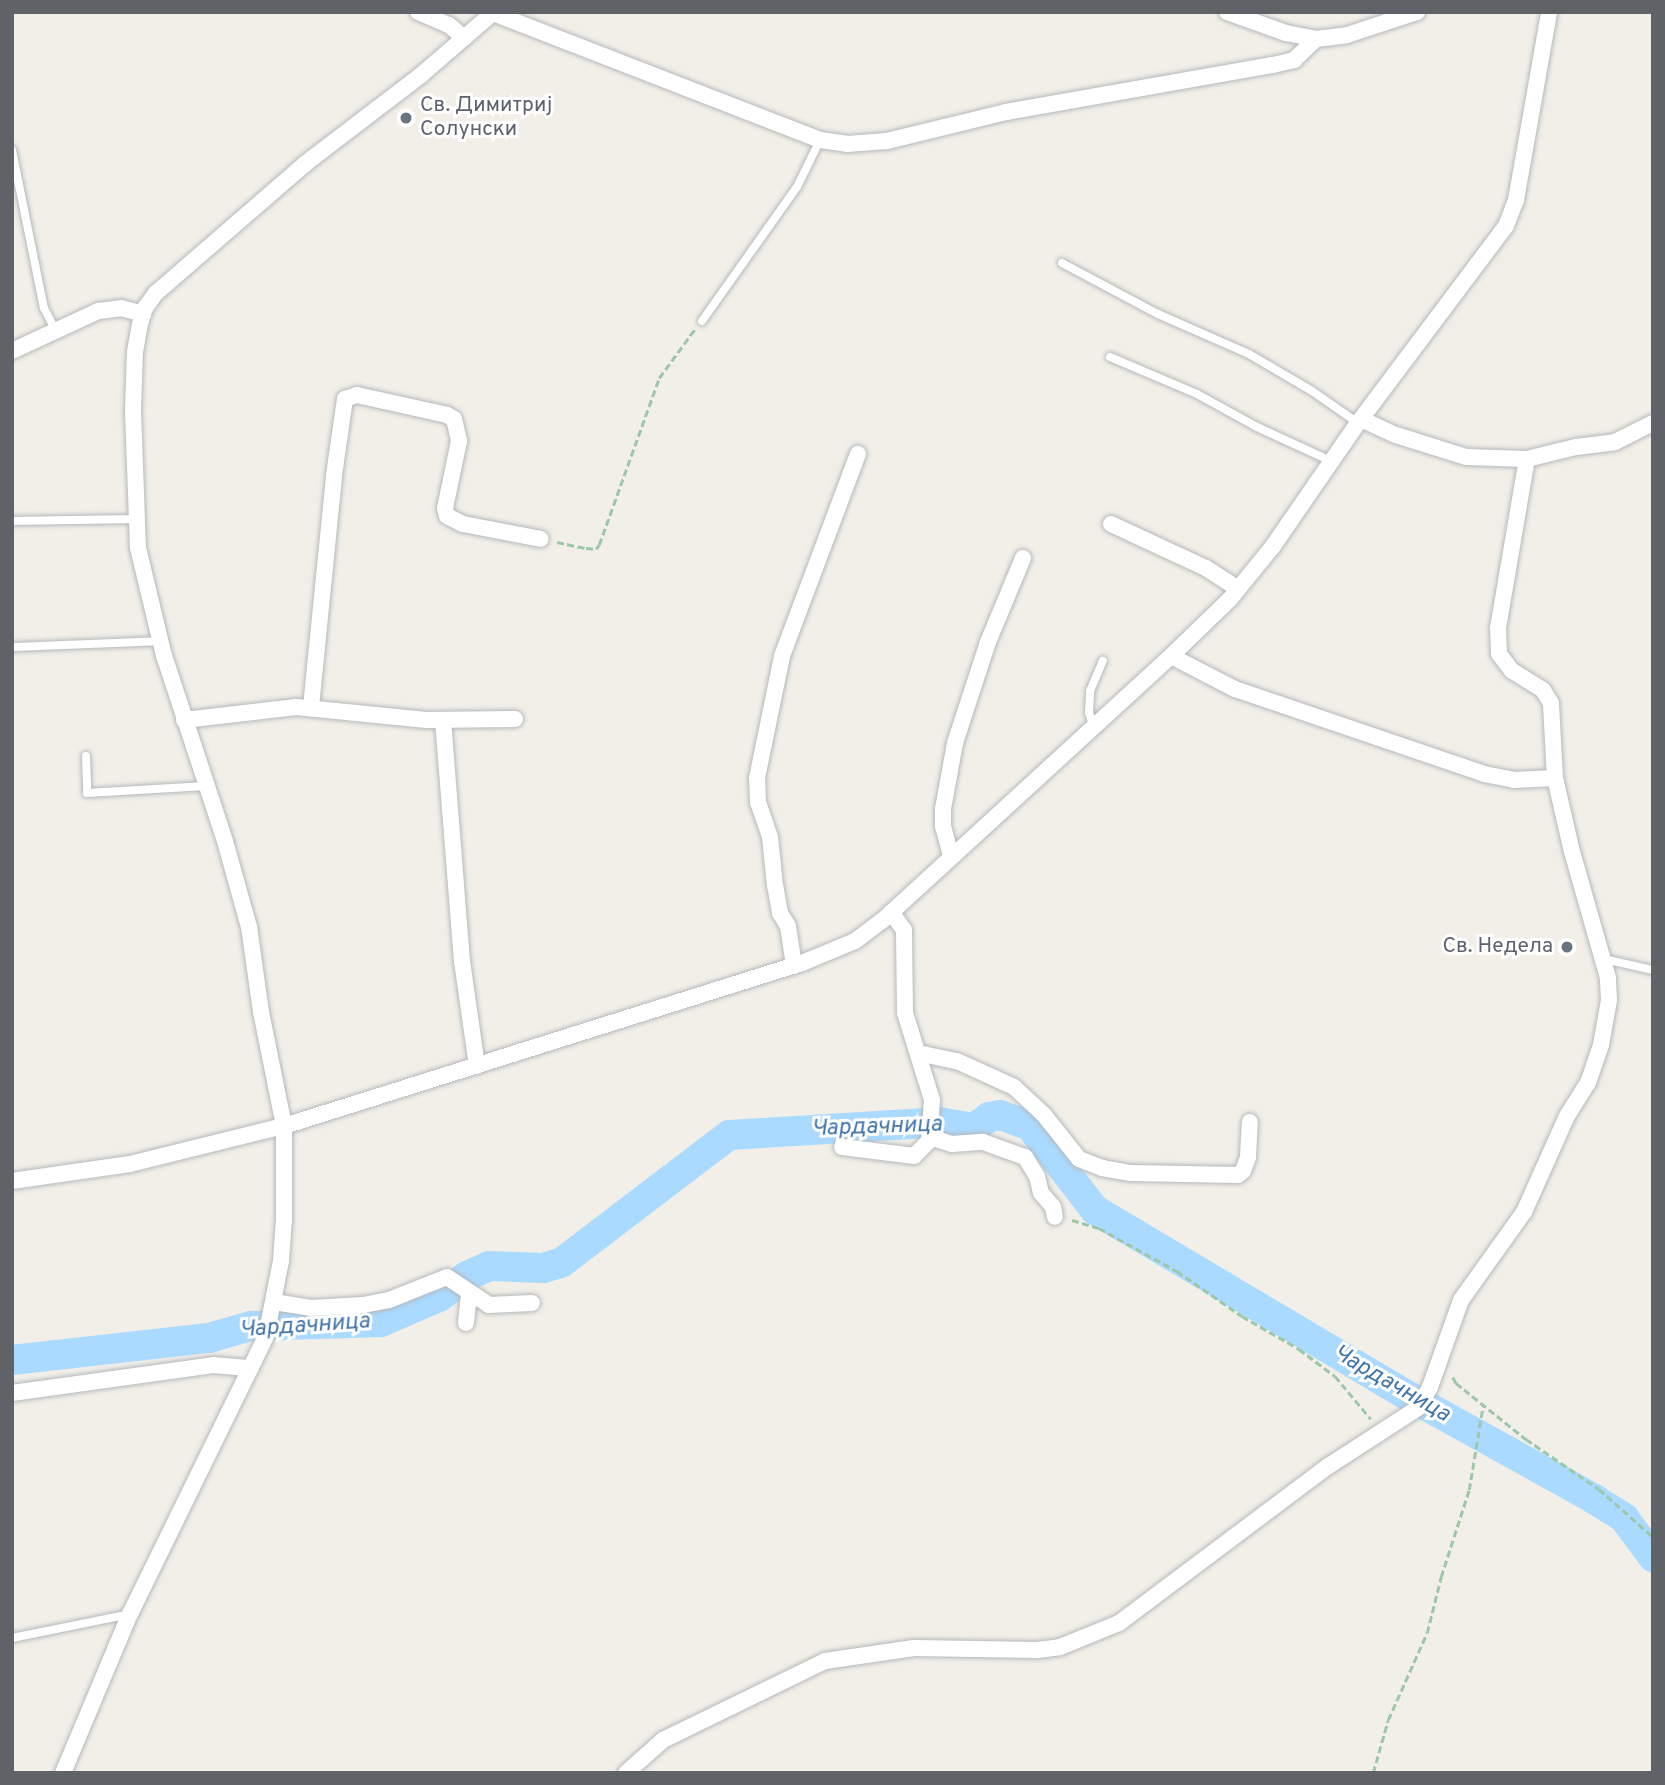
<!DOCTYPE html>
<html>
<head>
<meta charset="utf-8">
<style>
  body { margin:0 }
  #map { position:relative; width:1665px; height:1785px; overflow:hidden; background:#f1efe8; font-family:Overpass,sans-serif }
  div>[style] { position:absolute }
  .river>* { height:30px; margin:-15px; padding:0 15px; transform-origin:15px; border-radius:15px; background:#aadaff }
  .path>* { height:2.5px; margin-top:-1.25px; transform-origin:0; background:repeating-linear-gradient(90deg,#9cc7a9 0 7px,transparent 0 10.5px) }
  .roads { filter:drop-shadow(0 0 2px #b5b8bc) drop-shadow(0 0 2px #b5b8bc) }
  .lane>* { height:8px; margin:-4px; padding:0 4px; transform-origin:4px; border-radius:4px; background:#fff }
  .street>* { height:16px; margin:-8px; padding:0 8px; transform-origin:8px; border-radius:8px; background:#fff }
  .dots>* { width:19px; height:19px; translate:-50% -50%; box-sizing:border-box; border:4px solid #fff; border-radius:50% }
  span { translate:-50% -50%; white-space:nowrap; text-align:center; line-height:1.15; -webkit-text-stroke:6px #fff; paint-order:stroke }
  .worship-label { font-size:21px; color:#5b616d }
  .left { translate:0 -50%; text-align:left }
  .right { translate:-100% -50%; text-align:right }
  .water-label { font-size:23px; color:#4174aa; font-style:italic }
  .frame { position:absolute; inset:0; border:14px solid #5f6368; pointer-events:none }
</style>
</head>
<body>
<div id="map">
  <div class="river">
    <div style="left:12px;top:1360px;width:198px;rotate:-6.4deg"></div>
    <div style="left:209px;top:1338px;width:44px;rotate:-15.9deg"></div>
    <div style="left:251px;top:1326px;width:130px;rotate:-1.8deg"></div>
    <div style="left:381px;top:1322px;width:63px;rotate:-23.3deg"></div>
    <div style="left:439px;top:1297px;width:35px;rotate:-37deg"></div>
    <div style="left:467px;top:1276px;width:24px;rotate:-24deg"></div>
    <div style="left:489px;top:1266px;width:54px;rotate:2.1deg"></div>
    <div style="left:543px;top:1268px;width:19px;rotate:-16deg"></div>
    <div style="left:561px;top:1263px;width:211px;rotate:-37.3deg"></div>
    <div style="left:729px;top:1135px;width:210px;rotate:-3.5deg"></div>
    <div style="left:939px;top:1122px;width:36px;rotate:10deg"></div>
    <div style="left:974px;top:1128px;width:19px;rotate:-36deg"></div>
    <div style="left:989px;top:1117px;width:11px;rotate:-10deg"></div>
    <div style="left:1000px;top:1115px;width:32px;rotate:20deg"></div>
    <div style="left:1030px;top:1126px;width:106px;rotate:52.3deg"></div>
    <div style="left:1095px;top:1210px;width:358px;rotate:30.7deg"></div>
    <div style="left:1403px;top:1393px;width:218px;rotate:29deg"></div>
    <div style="left:1594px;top:1499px;width:36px;rotate:32deg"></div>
    <div style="left:1624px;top:1518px;width:49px;rotate:53.4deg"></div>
  </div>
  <div class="path">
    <div style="left:557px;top:542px;width:30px;rotate:12deg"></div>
    <div style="left:586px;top:548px;width:10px;rotate:6deg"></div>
    <div style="left:596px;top:549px;width:5px;rotate:-53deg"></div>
    <div style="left:599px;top:545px;width:177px;rotate:-70.2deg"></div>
    <div style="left:659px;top:378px;width:61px;rotate:-53.7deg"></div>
    <div style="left:1072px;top:1220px;width:28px;rotate:17deg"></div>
    <div style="left:1099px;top:1228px;width:89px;rotate:28.9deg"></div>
    <div style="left:1177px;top:1271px;width:79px;rotate:34.7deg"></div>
    <div style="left:1242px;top:1316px;width:66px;rotate:30.1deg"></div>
    <div style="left:1299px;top:1349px;width:45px;rotate:36.9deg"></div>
    <div style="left:1335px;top:1376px;width:56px;rotate:50.1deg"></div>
    <div style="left:1453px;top:1377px;width:7px;rotate:63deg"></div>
    <div style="left:1456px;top:1383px;width:90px;rotate:38.7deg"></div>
    <div style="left:1526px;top:1439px;width:88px;rotate:34.4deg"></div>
    <div style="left:1599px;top:1489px;width:72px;rotate:41.6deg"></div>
    <div style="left:1373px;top:1773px;width:55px;rotate:-74.2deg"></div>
    <div style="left:1388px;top:1720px;width:95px;rotate:-65.9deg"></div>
    <div style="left:1427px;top:1633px;width:58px;rotate:-76deg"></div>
    <div style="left:1441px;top:1577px;width:91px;rotate:-72.2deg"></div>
    <div style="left:1469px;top:1490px;width:86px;rotate:-80.6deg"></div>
  </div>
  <div class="roads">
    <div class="lane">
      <div style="left:12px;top:150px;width:161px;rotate:78.6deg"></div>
      <div style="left:44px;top:308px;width:25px;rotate:63deg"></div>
      <div style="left:1062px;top:263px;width:109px;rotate:28deg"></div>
      <div style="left:1158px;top:314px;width:99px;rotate:23.7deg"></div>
      <div style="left:1249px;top:354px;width:73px;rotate:30.4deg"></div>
      <div style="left:1312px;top:391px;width:56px;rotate:34.8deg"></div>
      <div style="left:702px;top:321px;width:164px;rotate:-54.7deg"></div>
      <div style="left:797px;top:187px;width:52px;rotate:-63.9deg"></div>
      <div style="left:1110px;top:357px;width:95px;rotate:23deg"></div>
      <div style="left:1197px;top:394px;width:68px;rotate:28.8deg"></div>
      <div style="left:1257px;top:427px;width:81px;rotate:24.7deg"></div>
      <div style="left:12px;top:521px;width:123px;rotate:-0.9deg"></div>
      <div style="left:12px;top:647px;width:148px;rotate:-2.3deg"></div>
      <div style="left:1093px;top:725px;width:13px;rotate:-108deg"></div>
      <div style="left:1089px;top:713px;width:22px;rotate:-87deg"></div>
      <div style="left:1090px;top:691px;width:33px;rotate:-67deg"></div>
      <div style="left:86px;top:756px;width:37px;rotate:88deg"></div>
      <div style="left:87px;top:793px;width:119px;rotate:-3.4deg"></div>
      <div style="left:1604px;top:959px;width:50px;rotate:12.7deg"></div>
      <div style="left:12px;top:1638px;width:120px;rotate:-11.5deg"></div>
    </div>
    <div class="street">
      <div style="left:418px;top:12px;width:34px;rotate:23deg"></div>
      <div style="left:449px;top:25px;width:20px;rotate:41deg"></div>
      <div style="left:1227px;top:12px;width:63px;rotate:19.6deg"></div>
      <div style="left:1286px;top:33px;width:31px;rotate:11deg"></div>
      <div style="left:1316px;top:39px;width:31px;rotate:-7deg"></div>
      <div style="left:1347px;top:35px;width:74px;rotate:-18.2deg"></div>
      <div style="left:493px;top:13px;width:351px;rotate:21.2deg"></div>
      <div style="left:820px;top:140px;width:27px;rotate:8deg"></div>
      <div style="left:847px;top:144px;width:40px;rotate:-4.3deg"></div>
      <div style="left:887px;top:141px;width:122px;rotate:-13.7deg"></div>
      <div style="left:1006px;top:112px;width:271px;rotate:-10deg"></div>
      <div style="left:1273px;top:65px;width:22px;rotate:-13deg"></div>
      <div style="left:1294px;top:60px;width:30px;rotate:-44deg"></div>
      <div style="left:12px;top:351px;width:95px;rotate:-24.9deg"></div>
      <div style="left:98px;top:311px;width:23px;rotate:-7deg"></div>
      <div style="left:121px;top:308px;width:23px;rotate:15deg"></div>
      <div style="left:1361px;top:419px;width:38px;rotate:25deg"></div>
      <div style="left:1396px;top:435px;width:73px;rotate:17.4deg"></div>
      <div style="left:1466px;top:457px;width:61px;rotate:1.9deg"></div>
      <div style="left:1527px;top:459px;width:50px;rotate:-13.8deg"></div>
      <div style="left:1576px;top:447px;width:39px;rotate:-7deg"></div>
      <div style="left:1615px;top:442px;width:42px;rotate:-26.6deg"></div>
      <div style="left:1111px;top:524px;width:105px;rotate:24.9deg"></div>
      <div style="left:1206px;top:568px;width:38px;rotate:33deg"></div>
      <div style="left:1171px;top:656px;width:72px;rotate:27.3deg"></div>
      <div style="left:1235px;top:689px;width:263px;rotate:18.8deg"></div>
      <div style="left:1484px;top:774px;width:31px;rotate:11deg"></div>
      <div style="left:1514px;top:780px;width:41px;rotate:-2.8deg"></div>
      <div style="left:311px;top:707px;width:233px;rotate:-84.3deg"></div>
      <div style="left:334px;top:475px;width:77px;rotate:-81.8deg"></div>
      <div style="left:345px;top:399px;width:13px;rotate:-18deg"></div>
      <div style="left:357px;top:395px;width:92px;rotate:12.5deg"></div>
      <div style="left:447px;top:415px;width:8px;rotate:30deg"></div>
      <div style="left:454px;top:419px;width:23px;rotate:77deg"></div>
      <div style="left:459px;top:441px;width:68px;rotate:101.8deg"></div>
      <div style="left:445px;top:508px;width:8px;rotate:76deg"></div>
      <div style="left:447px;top:516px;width:18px;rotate:27deg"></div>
      <div style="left:463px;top:524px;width:79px;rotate:10.9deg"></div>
      <div style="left:184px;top:720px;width:113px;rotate:-6.6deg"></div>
      <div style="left:296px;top:707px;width:131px;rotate:5.7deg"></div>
      <div style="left:426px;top:720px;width:89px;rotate:-0.6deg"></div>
      <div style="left:443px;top:720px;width:242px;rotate:85.5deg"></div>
      <div style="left:462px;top:961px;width:106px;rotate:81.9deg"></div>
      <div style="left:951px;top:856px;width:30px;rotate:-105deg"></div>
      <div style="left:943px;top:827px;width:18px;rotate:-90deg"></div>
      <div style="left:943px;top:809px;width:67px;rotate:-79.7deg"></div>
      <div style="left:955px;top:743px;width:106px;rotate:-71.9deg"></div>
      <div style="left:988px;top:642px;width:91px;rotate:-67.4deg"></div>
      <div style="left:794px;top:966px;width:40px;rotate:-98.5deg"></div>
      <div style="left:788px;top:926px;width:15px;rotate:-122deg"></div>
      <div style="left:780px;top:913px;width:27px;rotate:-100deg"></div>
      <div style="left:775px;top:886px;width:49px;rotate:-95.8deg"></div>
      <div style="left:770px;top:837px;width:36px;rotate:-109deg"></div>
      <div style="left:758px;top:803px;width:25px;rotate:-92deg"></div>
      <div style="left:757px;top:778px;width:125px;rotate:-78.4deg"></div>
      <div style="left:782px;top:656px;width:216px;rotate:-69.4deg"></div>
      <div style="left:918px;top:1053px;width:40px;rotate:12deg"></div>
      <div style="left:957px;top:1061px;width:63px;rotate:24.5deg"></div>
      <div style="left:1014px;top:1087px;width:41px;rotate:43deg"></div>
      <div style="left:1044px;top:1115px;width:56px;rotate:51.5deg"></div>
      <div style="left:1079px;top:1159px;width:25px;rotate:21deg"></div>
      <div style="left:1102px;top:1168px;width:29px;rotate:10deg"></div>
      <div style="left:1131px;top:1173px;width:107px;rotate:1.1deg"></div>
      <div style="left:1238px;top:1175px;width:6px;rotate:-39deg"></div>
      <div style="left:1243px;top:1171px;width:15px;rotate:-70deg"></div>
      <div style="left:1248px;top:1157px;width:35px;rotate:-87deg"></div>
      <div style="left:930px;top:1137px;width:23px;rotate:18deg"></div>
      <div style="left:952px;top:1144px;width:31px;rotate:-4deg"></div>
      <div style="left:983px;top:1142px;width:45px;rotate:19.7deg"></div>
      <div style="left:1025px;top:1157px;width:22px;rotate:58deg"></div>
      <div style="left:1037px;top:1176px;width:17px;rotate:77deg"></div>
      <div style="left:1041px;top:1193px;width:18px;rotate:49deg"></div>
      <div style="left:1053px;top:1207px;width:10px;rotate:79deg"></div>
      <div style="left:842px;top:1147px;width:73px;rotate:7.1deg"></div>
      <div style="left:914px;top:1156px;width:21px;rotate:-45deg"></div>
      <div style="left:929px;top:1141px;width:41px;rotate:-85.8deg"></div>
      <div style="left:932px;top:1100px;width:91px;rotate:-107.2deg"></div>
      <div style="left:905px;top:1013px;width:83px;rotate:-90.7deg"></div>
      <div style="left:904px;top:930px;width:22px;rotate:-126deg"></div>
      <div style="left:12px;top:1181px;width:119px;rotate:-8.2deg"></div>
      <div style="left:130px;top:1164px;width:159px;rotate:-13.9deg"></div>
      <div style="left:284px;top:1126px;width:543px;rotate:-17.47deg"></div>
      <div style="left:802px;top:963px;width:57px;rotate:-22.5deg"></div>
      <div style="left:855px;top:941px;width:35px;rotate:-37deg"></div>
      <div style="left:883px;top:920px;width:391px;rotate:-42.5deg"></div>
      <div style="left:1171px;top:656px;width:82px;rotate:-44deg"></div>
      <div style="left:1230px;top:599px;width:68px;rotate:-50.9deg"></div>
      <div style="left:1273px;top:546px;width:150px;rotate:-55.4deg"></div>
      <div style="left:1358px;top:423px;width:246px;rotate:-53.1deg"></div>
      <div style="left:1506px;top:226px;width:28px;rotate:-69deg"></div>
      <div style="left:1516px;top:200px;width:191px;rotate:-80deg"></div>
      <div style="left:274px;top:1302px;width:37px;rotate:9deg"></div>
      <div style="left:311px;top:1308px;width:52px;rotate:-3.3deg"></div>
      <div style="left:363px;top:1305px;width:26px;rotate:-11deg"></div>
      <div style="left:389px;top:1300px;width:62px;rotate:-21.6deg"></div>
      <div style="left:447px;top:1277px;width:50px;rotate:33.7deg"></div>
      <div style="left:489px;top:1305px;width:43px;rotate:-2.7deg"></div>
      <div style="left:466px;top:1323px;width:30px;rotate:-84deg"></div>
      <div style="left:12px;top:1393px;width:203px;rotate:-7.9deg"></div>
      <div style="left:213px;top:1365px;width:38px;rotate:5deg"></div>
      <div style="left:63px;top:1773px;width:173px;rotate:-67.2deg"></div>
      <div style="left:130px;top:1614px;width:309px;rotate:-63.9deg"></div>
      <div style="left:266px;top:1336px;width:76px;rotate:-78.7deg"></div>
      <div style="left:281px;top:1261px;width:39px;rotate:-86deg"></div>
      <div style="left:284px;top:1222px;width:96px;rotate:-90deg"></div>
      <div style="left:284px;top:1126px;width:116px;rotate:-101.4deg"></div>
      <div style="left:261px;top:1012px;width:86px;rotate:-98deg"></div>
      <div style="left:249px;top:927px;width:89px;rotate:-105.6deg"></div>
      <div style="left:225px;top:841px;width:195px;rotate:-108.2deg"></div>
      <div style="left:164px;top:656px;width:111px;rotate:-103.5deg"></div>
      <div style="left:138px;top:548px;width:137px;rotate:-92.1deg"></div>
      <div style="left:133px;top:411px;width:59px;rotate:-88.1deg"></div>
      <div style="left:135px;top:352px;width:28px;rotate:-80deg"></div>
      <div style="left:140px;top:324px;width:17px;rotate:-73deg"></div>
      <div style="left:145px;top:308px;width:19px;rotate:-54deg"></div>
      <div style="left:156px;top:293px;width:198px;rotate:-40.9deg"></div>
      <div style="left:306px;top:163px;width:145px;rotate:-37.4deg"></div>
      <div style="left:421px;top:75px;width:96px;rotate:-40.8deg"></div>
      <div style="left:626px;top:1773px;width:50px;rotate:-41.7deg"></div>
      <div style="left:663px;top:1740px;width:180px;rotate:-26deg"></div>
      <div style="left:825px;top:1661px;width:90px;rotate:-8.3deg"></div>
      <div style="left:914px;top:1648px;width:123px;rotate:0.9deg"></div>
      <div style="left:1037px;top:1650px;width:23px;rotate:-7deg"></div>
      <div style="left:1060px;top:1647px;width:64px;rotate:-22.1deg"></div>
      <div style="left:1119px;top:1623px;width:260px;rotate:-36.9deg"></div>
      <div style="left:1327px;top:1467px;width:108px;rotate:-33deg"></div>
      <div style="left:1418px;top:1408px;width:24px;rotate:-60deg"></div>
      <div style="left:1430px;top:1387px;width:92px;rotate:-70.4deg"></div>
      <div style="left:1461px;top:1300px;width:108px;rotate:-54.4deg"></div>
      <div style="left:1524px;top:1212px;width:105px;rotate:-65.9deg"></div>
      <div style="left:1567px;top:1116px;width:39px;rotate:-58deg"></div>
      <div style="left:1588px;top:1083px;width:40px;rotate:-71.1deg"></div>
      <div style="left:1601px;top:1045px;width:46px;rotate:-79.9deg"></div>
      <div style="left:1609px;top:1000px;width:22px;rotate:-93deg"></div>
      <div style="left:1608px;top:978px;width:131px;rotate:-105.9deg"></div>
      <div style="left:1572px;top:852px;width:76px;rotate:-102.9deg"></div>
      <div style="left:1555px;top:778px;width:75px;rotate:-93.1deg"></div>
      <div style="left:1551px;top:703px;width:15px;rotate:-122deg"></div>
      <div style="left:1543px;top:690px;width:36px;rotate:-148deg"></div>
      <div style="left:1512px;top:671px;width:21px;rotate:-127deg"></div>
      <div style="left:1499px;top:654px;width:26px;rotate:-92deg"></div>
      <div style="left:1498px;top:628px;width:171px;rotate:-80.3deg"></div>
    </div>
  </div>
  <div class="dots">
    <div style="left:406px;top:118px;background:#6b7280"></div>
    <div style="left:1567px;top:947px;background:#6b7280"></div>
  </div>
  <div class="worship-label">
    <span class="left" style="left:420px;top:118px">Св. Димитриј<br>Солунски</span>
    <span class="right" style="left:1553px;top:947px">Св. Недела</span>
  </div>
  <div class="water-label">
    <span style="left:877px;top:1128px;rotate:-2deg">Чардачница</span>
    <span style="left:305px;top:1327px;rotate:-4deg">Чардачница</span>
    <span style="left:1391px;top:1385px;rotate:30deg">Чардачница</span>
  </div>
  <div class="frame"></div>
</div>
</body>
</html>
